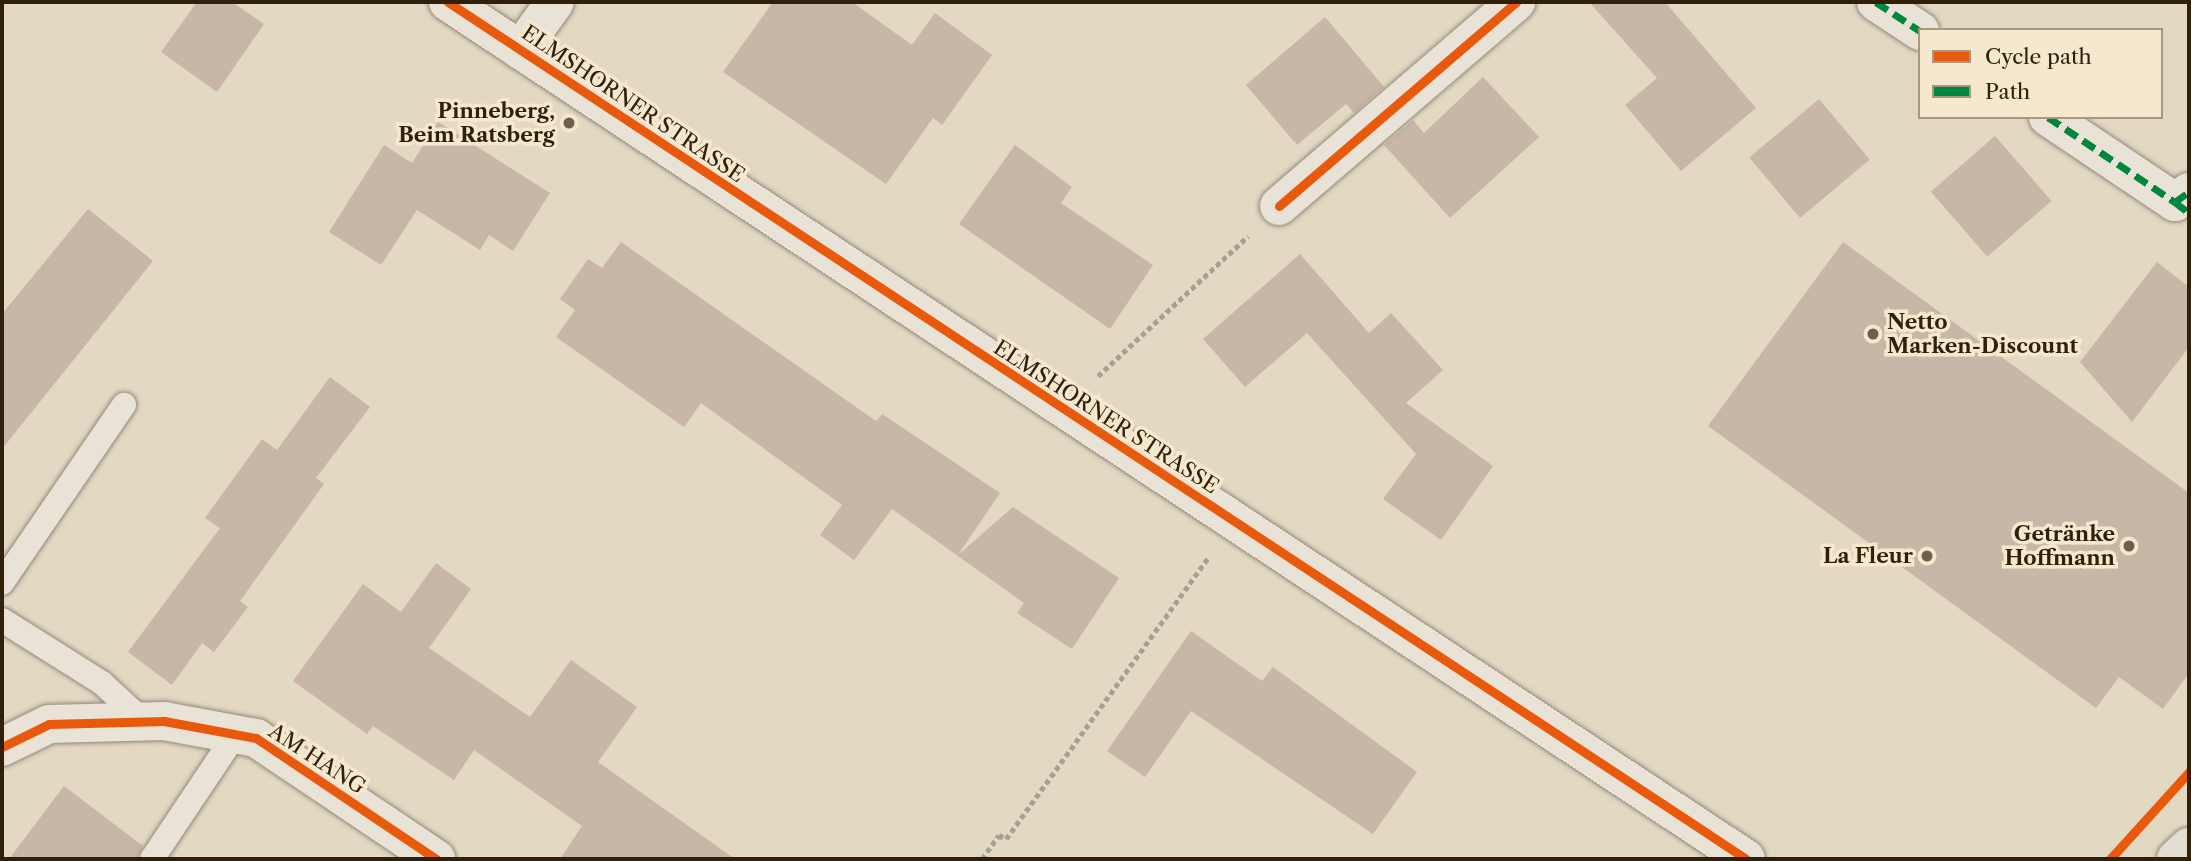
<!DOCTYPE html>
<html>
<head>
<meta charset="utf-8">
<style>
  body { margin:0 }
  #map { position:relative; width:2191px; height:861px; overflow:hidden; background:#e3d8c2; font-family:"Libre Caslon Text",serif }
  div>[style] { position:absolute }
  .building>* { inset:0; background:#c8b6a6; transform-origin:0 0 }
  .path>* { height:4.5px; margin-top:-2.25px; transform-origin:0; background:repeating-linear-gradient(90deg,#a59f95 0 5px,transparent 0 8.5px) }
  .roads { filter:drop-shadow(0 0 2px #938a7c) drop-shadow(0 0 2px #938a7c) }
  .service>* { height:24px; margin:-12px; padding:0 12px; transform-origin:12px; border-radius:12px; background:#e8e2d7 }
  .minor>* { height:38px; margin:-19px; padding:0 19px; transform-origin:19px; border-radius:19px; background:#e8e2d7 }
  .secondary>* { height:38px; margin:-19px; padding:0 19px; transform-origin:19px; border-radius:19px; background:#e8e2d7 }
  .primary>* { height:38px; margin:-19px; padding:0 19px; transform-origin:19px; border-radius:19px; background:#e4ddd1 }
  .quiet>* { height:7px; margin-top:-3.5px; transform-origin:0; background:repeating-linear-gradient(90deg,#00873e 0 14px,transparent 0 21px) }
  .cycleway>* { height:9px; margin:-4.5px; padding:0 4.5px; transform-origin:4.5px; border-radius:4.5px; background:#e8590c }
  .dots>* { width:19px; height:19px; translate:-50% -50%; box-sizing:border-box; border:4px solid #f6e8ce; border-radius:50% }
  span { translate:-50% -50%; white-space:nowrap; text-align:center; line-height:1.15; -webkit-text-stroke:7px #f6e8ce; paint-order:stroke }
  .street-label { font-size:21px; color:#301f0a }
  .poi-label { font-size:21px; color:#301f0a; font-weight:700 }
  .right { translate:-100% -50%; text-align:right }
  .left { translate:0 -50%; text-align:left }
  .frame { position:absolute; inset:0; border:4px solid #301f0a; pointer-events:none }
  .legend { position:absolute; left:1918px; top:28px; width:245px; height:91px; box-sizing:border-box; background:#f6e8ce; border:2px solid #a79880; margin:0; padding:9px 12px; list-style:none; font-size:21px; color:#301f0a }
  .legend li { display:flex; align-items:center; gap:14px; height:35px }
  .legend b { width:35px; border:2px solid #a79880 }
</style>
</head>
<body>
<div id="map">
  <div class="building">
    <div style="clip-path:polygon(197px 2px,232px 2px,264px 24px,217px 92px,161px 52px)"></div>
    <div style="clip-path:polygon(773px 2px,852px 2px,912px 45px,935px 13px,992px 55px,942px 125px,933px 118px,886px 184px,723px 72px)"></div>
    <div style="clip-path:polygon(1589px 2px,1665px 2px,1756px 108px,1681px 171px,1625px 105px,1657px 78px)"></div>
    <div style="clip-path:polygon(1325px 17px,1384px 87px,1354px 113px,1346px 104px,1297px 145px,1246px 85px)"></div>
    <div style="clip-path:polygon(1483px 77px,1539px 137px,1450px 218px,1384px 145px,1413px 120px,1424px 133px)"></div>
    <div style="left:1819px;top:99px;width:79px;height:91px;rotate:50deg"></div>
    <div style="clip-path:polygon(438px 122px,550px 193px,513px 251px,489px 235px,480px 250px,417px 210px,381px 265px,329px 232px,384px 145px,412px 163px)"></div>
    <div style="left:1995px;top:136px;width:86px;height:85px;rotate:49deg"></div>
    <div style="clip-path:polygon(1015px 145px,1072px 187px,1061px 203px,1153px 265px,1110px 329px,959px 224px)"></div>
    <div style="clip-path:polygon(88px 209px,153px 261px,2px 449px,2px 314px)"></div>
    <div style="clip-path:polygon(621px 242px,876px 421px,882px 414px,1000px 493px,958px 555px,1013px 507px,1119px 578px,1072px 649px,1017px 613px,1024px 603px,892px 509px,854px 560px,820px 535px,842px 505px,701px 403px,684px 427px,556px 337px,575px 310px,560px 299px,588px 259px,602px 268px)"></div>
    <div style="clip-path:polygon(1843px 242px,2189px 493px,2189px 673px,2163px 709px,2119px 677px,2096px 708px,1708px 426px)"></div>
    <div style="clip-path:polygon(1300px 254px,1369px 333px,1391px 313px,1443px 370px,1406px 403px,1493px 466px,1441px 540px,1383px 499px,1416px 454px,1307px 333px,1245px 387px,1203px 339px)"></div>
    <div style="clip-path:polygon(2157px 262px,2189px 287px,2189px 347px,2132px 422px,2080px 362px)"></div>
    <div style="clip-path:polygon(330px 377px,370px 407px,316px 478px,324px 484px,240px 601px,248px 607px,214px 652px,202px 643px,172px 685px,128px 652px,220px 528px,205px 518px,262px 439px,277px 450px)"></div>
    <div style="clip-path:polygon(436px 563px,471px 589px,429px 648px,530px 717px,571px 660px,637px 707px,598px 762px,735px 859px,560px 859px,582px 826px,474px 750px,454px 780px,373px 726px,367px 734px,293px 681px,363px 584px,401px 612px)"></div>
    <div style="clip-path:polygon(1191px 631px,1262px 681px,1273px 667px,1417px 772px,1373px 834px,1191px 711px,1145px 777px,1107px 751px)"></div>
    <div style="clip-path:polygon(64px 786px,143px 846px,137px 859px,9px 859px)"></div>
  </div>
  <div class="path">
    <div style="left:1098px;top:376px;width:205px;rotate:-43deg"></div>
    <div style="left:982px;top:859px;width:29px;rotate:-55deg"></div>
    <div style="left:999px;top:835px;width:8px;rotate:30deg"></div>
    <div style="left:1006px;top:839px;width:346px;rotate:-54.3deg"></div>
  </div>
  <div class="roads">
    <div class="service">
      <div style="left:2px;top:583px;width:216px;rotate:-55.6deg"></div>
      <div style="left:2px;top:620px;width:118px;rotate:32.2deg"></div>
      <div style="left:102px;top:683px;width:56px;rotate:42.8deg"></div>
      <div style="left:152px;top:859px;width:149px;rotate:-56.2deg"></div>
    </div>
    <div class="minor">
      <div style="left:1876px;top:2px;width:53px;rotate:33.4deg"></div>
      <div style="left:520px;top:50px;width:59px;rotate:-53.9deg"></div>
      <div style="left:2048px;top:117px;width:153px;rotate:33.8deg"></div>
      <div style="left:2175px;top:202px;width:17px;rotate:-36deg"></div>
      <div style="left:1279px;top:206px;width:313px;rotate:-40.7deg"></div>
      <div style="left:2px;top:747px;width:52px;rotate:-26.1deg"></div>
      <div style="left:49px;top:724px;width:115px;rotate:-1.5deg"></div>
      <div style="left:164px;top:721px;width:94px;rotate:10.5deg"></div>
      <div style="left:256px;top:738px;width:217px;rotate:33.9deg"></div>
    </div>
    <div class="secondary">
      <div style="left:448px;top:2px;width:1555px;rotate:33.43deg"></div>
    </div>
    <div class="primary">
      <div style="left:2176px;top:859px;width:18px;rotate:-43deg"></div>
    </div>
  </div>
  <div class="quiet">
    <div style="left:1876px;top:2px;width:53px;rotate:33.4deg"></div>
    <div style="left:2048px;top:117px;width:153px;rotate:33.8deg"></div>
    <div style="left:2175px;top:202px;width:17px;rotate:-36deg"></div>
    <div style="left:2175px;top:202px;width:18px;rotate:38deg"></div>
  </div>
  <div class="cycleway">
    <div style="left:448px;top:2px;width:1555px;rotate:33.43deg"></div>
    <div style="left:1279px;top:206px;width:313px;rotate:-40.7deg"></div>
    <div style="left:2px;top:747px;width:52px;rotate:-26.1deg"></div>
    <div style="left:49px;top:724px;width:115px;rotate:-1.5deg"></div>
    <div style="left:164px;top:721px;width:94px;rotate:10.5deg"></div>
    <div style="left:256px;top:738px;width:217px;rotate:33.9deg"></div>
    <div style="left:2110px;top:859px;width:118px;rotate:-47.8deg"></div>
  </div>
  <div class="dots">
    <div style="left:569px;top:123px;background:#6f604a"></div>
    <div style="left:1873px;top:334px;background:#6f604a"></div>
    <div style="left:2129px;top:546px;background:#6f604a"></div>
    <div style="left:1927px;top:556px;background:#6f604a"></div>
  </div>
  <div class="street-label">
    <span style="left:633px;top:104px;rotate:34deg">ELMSHORNER STRASSE</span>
    <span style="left:1106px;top:417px;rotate:33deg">ELMSHORNER STRASSE</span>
    <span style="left:317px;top:759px;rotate:33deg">AM HANG</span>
  </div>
  <div class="poi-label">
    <span class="right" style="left:555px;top:123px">Pinneberg,<br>Beim Ratsberg</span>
    <span class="left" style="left:1887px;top:334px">Netto<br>Marken-Discount</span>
    <span class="right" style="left:2115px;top:546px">Getränke<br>Hoffmann</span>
    <span class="right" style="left:1913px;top:556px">La Fleur</span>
  </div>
  <div class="frame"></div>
  <ul class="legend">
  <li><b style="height:9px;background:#e8590c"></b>Cycle path</li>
  <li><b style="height:9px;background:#00873e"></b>Path</li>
  </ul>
</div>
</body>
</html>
